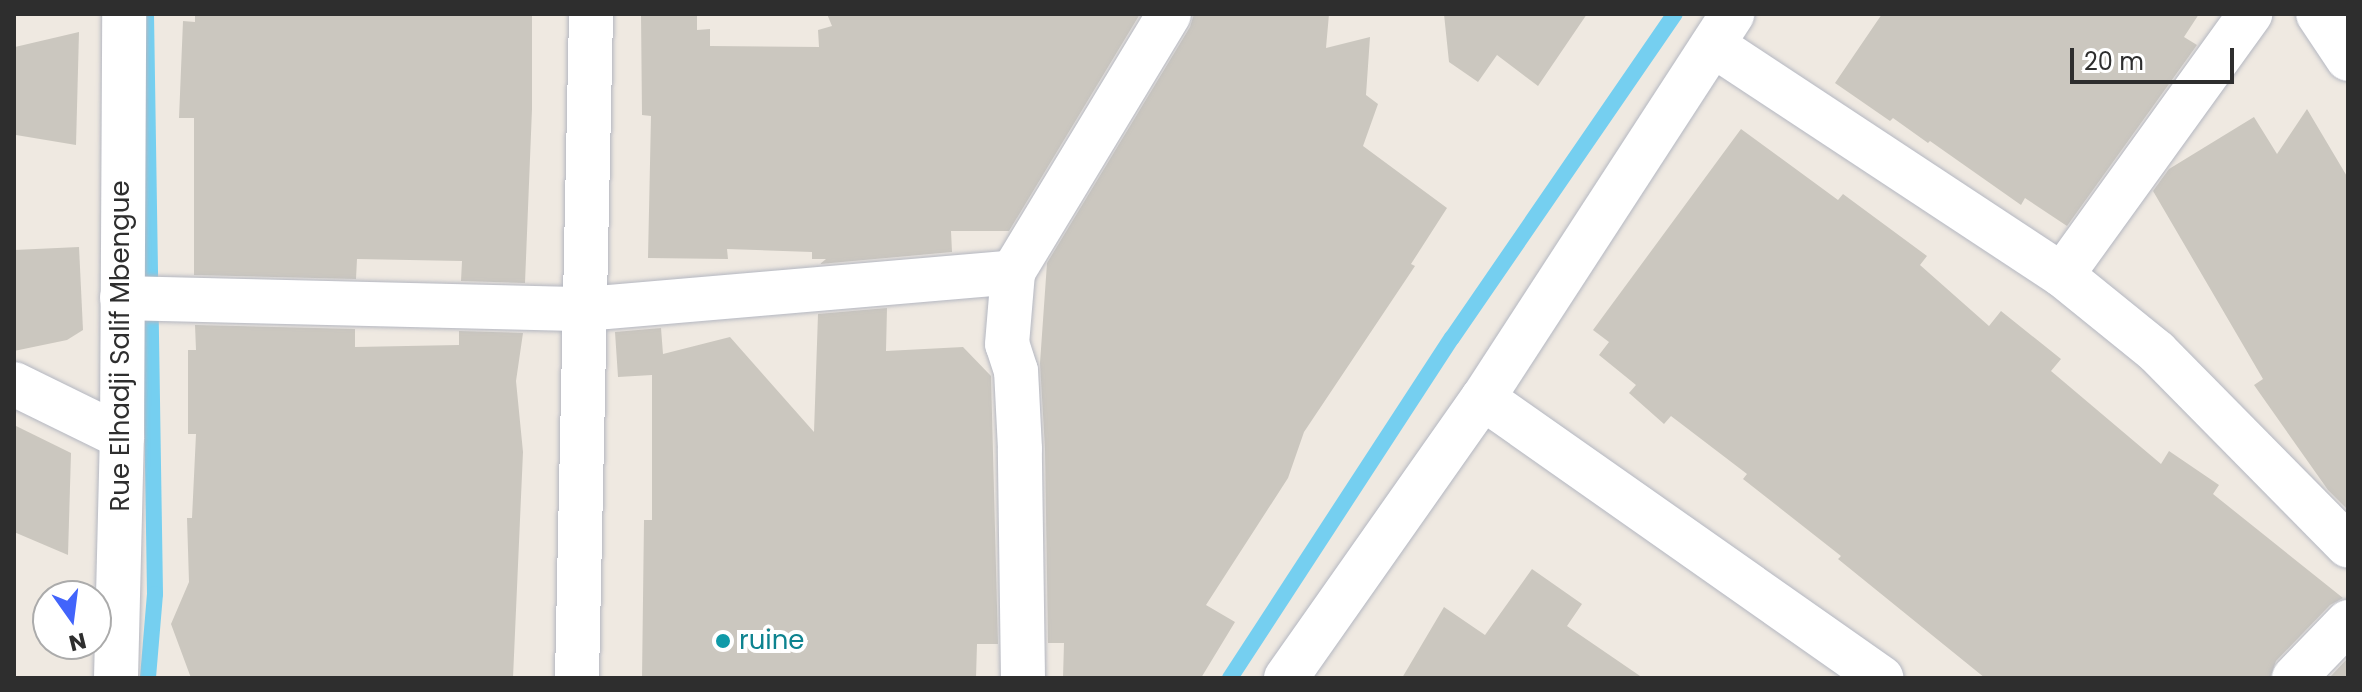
<!DOCTYPE html>
<html>
<head>
<meta charset="utf-8">
<style>
  body { margin:0 }
  #map { position:relative; width:2362px; height:692px; overflow:hidden; background:#efe9e1; font-family:Poppins,sans-serif }
  div>[style] { position:absolute }
  .stream>* { height:16px; margin:-8px; padding:0 8px; transform-origin:8px; border-radius:8px; background:#75cff0 }
  .building>* { inset:0; background:#cbc7bf }
  .roads { filter:drop-shadow(0 0 2px #b4b7c1) drop-shadow(0 0 2px #b4b7c1) }
  .minor>* { height:44px; margin:-22px; padding:0 22px; transform-origin:22px; border-radius:22px; background:#fff }
  .dots>* { width:22px; height:22px; translate:-50% -50%; box-sizing:border-box; border:4px solid #fff; border-radius:50% }
  span { translate:-50% -50%; white-space:nowrap; text-align:center; line-height:1.15; -webkit-text-stroke:8px #fff; paint-order:stroke }
  .street-label { font-size:26px; color:#2e2e2e }
  .culture-label { font-size:26px; color:#0d838f }
  .left { translate:0 -50%; text-align:left }
  .frame { position:absolute; inset:0; border:16px solid #2e2e2e; pointer-events:none }
  .north { position:absolute; left:32px; top:580px; width:80px; height:80px; box-sizing:border-box; background:#fff; border:2px solid #ababab; border-radius:50%; rotate:166deg; font-size:22px; font-weight:700; line-height:32px; text-align:center; color:#2e2e2e }
  .north::after { content:''; display:block; margin:auto; width:28px; height:36px; background:#4264fb; clip-path:polygon(50% 0,100% 100%,50% 72%,0 100%) }
  .scale { position:absolute; left:2070px; top:48px; width:164px; height:36px; box-sizing:border-box; border:4px solid #2e2e2e; border-top:0; padding-left:10px; font-size:24px; line-height:28px; white-space:nowrap; color:#2e2e2e; -webkit-text-stroke:6px #fff; paint-order:stroke }
</style>
</head>
<body>
<div id="map">
  <div class="stream">
    <div style="left:146px;top:14px;width:580px;rotate:89.11deg"></div>
    <div style="left:155px;top:594px;width:84px;rotate:94.8deg"></div>
    <div style="left:1230px;top:678px;width:406px;rotate:-56.9deg"></div>
    <div style="left:1452px;top:338px;width:393px;rotate:-55.5deg"></div>
  </div>
  <div class="building">
    <div style="clip-path:polygon(195px 14px,532px 14px,532px 109px,525px 283px,461px 281px,462px 261px,357px 259px,356px 279px,194px 275px,194px 118px,179px 118px,183px 21px,195px 22px)"></div>
    <div style="clip-path:polygon(641px 14px,697px 14px,697px 30px,710px 29px,710px 46px,819px 47px,818px 30px,832px 26px,827px 14px,1140px 14px,1009px 231px,951px 231px,952px 252px,820px 264px,826px 259px,812px 259px,812px 252px,727px 249px,728px 259px,648px 258px,651px 116px,642px 115px)"></div>
    <div style="clip-path:polygon(1194px 14px,1329px 14px,1326px 48px,1370px 37px,1366px 95px,1378px 104px,1363px 146px,1447px 208px,1411px 264px,1415px 266px,1304px 432px,1288px 478px,1206px 605px,1235px 622px,1201px 678px,1063px 678px,1064px 643px,1048px 643px,1045px 449px,1040px 363px,1047px 263px,1190px 27px)"></div>
    <div style="clip-path:polygon(1444px 14px,1587px 14px,1538px 86px,1497px 55px,1478px 82px,1449px 62px)"></div>
    <div style="clip-path:polygon(1882px 14px,2199px 14px,2184px 37px,2197px 45px,2067px 226px,2025px 198px,2021px 205px,1930px 141px,1928px 143px,1893px 118px,1890px 121px,1835px 83px)"></div>
    <div style="clip-path:polygon(79px 32px,76px 145px,16px 135px,15px 47px)"></div>
    <div style="clip-path:polygon(2307px 109px,2348px 178px,2348px 510px,2328px 490px,2254px 385px,2263px 379px,2153px 191px,2169px 169px,2254px 117px,2277px 154px)"></div>
    <div style="clip-path:polygon(1741px 129px,1838px 200px,1843px 194px,1927px 256px,1920px 265px,1989px 326px,2001px 311px,2061px 359px,2051px 371px,2161px 464px,2169px 451px,2219px 485px,2213px 494px,2343px 598px,2330px 605px,2276px 661px,2270px 678px,1985px 678px,1838px 559px,1841px 556px,1743px 479px,1747px 474px,1671px 416px,1664px 424px,1629px 393px,1636px 385px,1599px 355px,1609px 342px,1593px 330px)"></div>
    <div style="clip-path:polygon(79px 247px,83px 330px,67px 340px,14px 351px,14px 250px)"></div>
    <div style="clip-path:polygon(887px 308px,886px 351px,963px 347px,991px 376px,998px 644px,977px 644px,976px 678px,642px 678px,644px 520px,652px 520px,652px 375px,618px 377px,615px 332px,661px 328px,663px 354px,730px 337px,814px 432px,818px 314px)"></div>
    <div style="clip-path:polygon(195px 325px,355px 329px,355px 347px,459px 345px,459px 331px,523px 333px,516px 381px,523px 452px,513px 678px,191px 678px,171px 624px,189px 582px,187px 518px,192px 518px,196px 434px,188px 434px,188px 350px,196px 350px)"></div>
    <div style="clip-path:polygon(14px 425px,71px 453px,68px 555px,14px 532px)"></div>
    <div style="clip-path:polygon(1532px 569px,1582px 604px,1567px 626px,1643px 678px,1402px 678px,1444px 607px,1485px 635px)"></div>
    <div style="clip-path:polygon(2348px 658px,2348px 678px,2329px 678px)"></div>
  </div>
  <div class="roads">
    <div class="minor">
      <div style="left:2318px;top:14px;width:54px;rotate:56.3deg"></div>
      <div style="left:1713px;top:45px;width:418px;rotate:33.4deg"></div>
      <div style="left:2062px;top:275px;width:122px;rotate:39deg"></div>
      <div style="left:2157px;top:352px;width:272px;rotate:45.4deg"></div>
      <div style="left:2062px;top:275px;width:322px;rotate:-54.2deg"></div>
      <div style="left:122px;top:298px;width:463px;rotate:1.4deg"></div>
      <div style="left:585px;top:309px;width:430px;rotate:-4.9deg"></div>
      <div style="left:14px;top:384px;width:120px;rotate:26.1deg"></div>
      <div style="left:1483px;top:398px;width:487px;rotate:35.1deg"></div>
      <div style="left:116px;top:678px;width:241px;rotate:-88.6deg"></div>
      <div style="left:122px;top:437px;width:423px;rotate:-89.7deg"></div>
      <div style="left:577px;top:678px;width:664px;rotate:-88.79deg"></div>
      <div style="left:1023px;top:678px;width:229px;rotate:-90.8deg"></div>
      <div style="left:1020px;top:449px;width:78px;rotate:-92.9deg"></div>
      <div style="left:1016px;top:371px;width:28px;rotate:-108deg"></div>
      <div style="left:1007px;top:344px;width:72px;rotate:-85.2deg"></div>
      <div style="left:1013px;top:272px;width:301px;rotate:-58.8deg"></div>
      <div style="left:1286px;top:678px;width:342px;rotate:-54.9deg"></div>
      <div style="left:1483px;top:398px;width:458px;rotate:-57deg"></div>
      <div style="left:2294px;top:678px;width:78px;rotate:-46deg"></div>
    </div>
  </div>
  <div class="dots">
    <div style="left:723px;top:641px;background:#0f9aa8"></div>
  </div>
  <div class="street-label">
    <span style="left:121px;top:346px;rotate:-90deg">Rue Elhadji Salif Mbengue</span>
  </div>
  <div class="culture-label">
    <span class="left" style="left:739px;top:641px">ruine</span>
  </div>
  <div class="frame"></div>
  <div class="north">N</div>
  <div class="scale">20 m</div>
</div>
</body>
</html>
